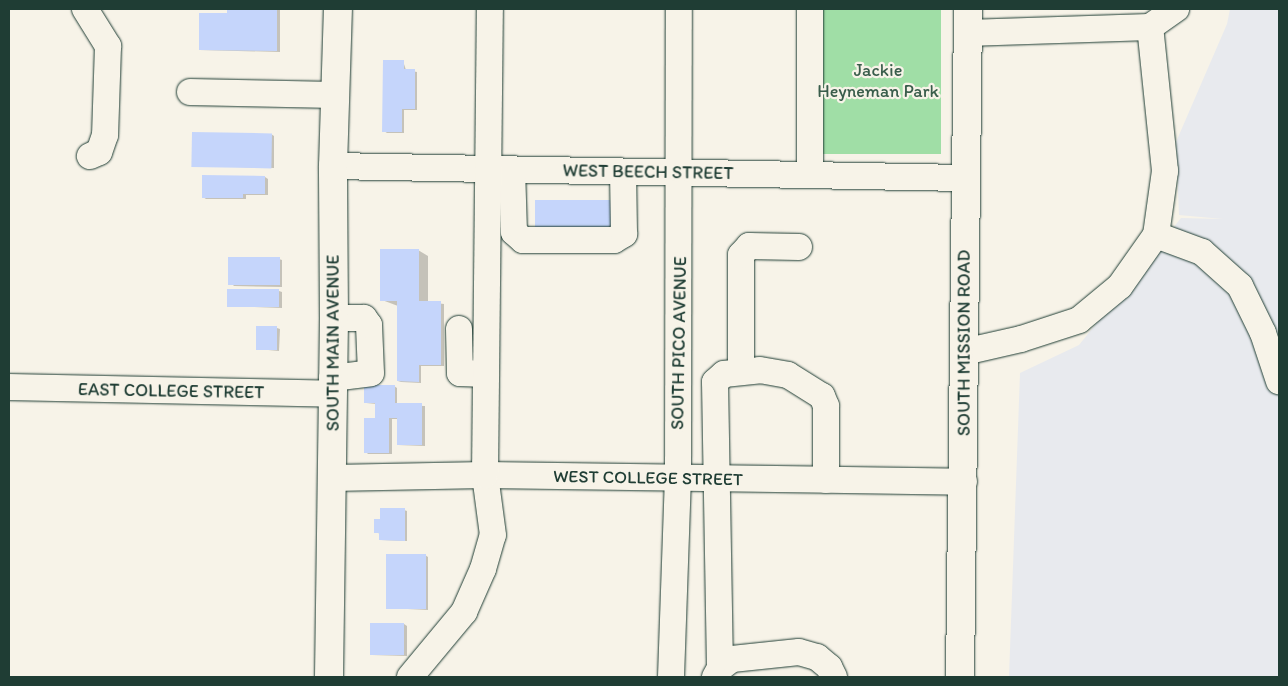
<!DOCTYPE html>
<html>
<head>
<meta charset="utf-8">
<style>
  body { margin:0 }
  #map { position:relative; width:1288px; height:686px; overflow:hidden; background:#f7f3e8; font-family:Itim,sans-serif }
  div>[style] { position:absolute }
  .built>* { inset:0; background:#e8eaee }
  .green>* { inset:0; background:#a0dea6; transform-origin:0 0 }
  .shadow>* { inset:0; background:#0003 }
  .building>* { inset:0; background:#c5d5fb; transform-origin:0 0 }
  .roads { filter:drop-shadow(0 0 1px #1f3d34) drop-shadow(0 0 1px #1f3d34) }
  .minor>* { height:26px; margin:-13px; padding:0 13px; transform-origin:13px; border-radius:13px; background:#f7f3e8 }
  .major>* { height:28px; margin:-14px; padding:0 14px; transform-origin:14px; border-radius:14px; background:#f7f3e8 }
  span { translate:-50% -50%; white-space:nowrap; text-align:center; line-height:1.15; -webkit-text-stroke:4.5px #f7f3e8; paint-order:stroke }
  .park-label { font-size:18px; color:#395d4b }
  .street-label { font-size:18px; color:#1f3d34 }
  .frame { position:absolute; inset:0; border:10px solid #1f3d34; pointer-events:none }
</style>
</head>
<body>
<div id="map">
  <div class="built">
    <div style="clip-path:polygon(1230px 9px,1279px 9px,1279px 677px,1009px 677px,1020px 373px,1079px 345px,1181px 218px,1223px 219px,1179px 215px,1176px 142px,1227px 24px)"></div>
  </div>
  <div class="green">
    <div style="left:816px;top:9px;width:125px;height:145px"></div>
  </div>
  <div class="shadow">
    <div style="clip-path:polygon(228px 9px,280px 9px,280px 52px,200px 50px,228px 14px)"></div>
    <div style="clip-path:polygon(403px 61px,406px 70px,417px 72px,417px 110px,404px 110px,404px 133px,387px 133px,384px 131px)"></div>
    <div style="clip-path:polygon(271px 134px,274px 136px,274px 168px,193px 166px)"></div>
    <div style="clip-path:polygon(203px 176px,265px 177px,268px 179px,268px 195px,246px 195px,246px 199px,206px 199px,203px 197px)"></div>
    <div style="clip-path:polygon(418px 250px,428px 256px,428px 302px,444px 304px,444px 366px,421px 366px,421px 383px,401px 382px,398px 381px,398px 306px,382px 300px)"></div>
    <div style="clip-path:polygon(229px 258px,279px 259px,282px 260px,282px 287px,234px 286px,229px 281px)"></div>
    <div style="clip-path:polygon(279px 291px,282px 292px,282px 308px,228px 306px)"></div>
    <div style="clip-path:polygon(277px 328px,280px 329px,279px 351px,257px 349px)"></div>
    <div style="clip-path:polygon(394px 386px,397px 388px,397px 405px,425px 406px,425px 446px,398px 445px,398px 419px,392px 419px,392px 454px,368px 454px,366px 452px,377px 419px,377px 404px,366px 403px)"></div>
    <div style="clip-path:polygon(404px 510px,407px 511px,407px 541px,381px 540px,381px 534px,375px 532px,381px 520px)"></div>
    <div style="clip-path:polygon(425px 555px,428px 557px,428px 610px,387px 608px)"></div>
    <div style="clip-path:polygon(404px 624px,407px 626px,407px 656px,372px 655px)"></div>
  </div>
  <div class="building">
    <div style="clip-path:polygon(227px 9px,277px 9px,277px 51px,199px 50px,199px 13px,227px 13px)"></div>
    <div style="clip-path:polygon(383px 60px,404px 60px,404px 69px,415px 69px,415px 109px,402px 109px,402px 132px,382px 132px)"></div>
    <div style="left:192px;top:132px;width:80px;height:35px;rotate:1deg"></div>
    <div style="clip-path:polygon(202px 175px,265px 176px,265px 194px,243px 194px,243px 198px,202px 198px)"></div>
    <div style="left:535px;top:200px;width:78px;height:28px"></div>
    <div style="clip-path:polygon(380px 249px,419px 249px,419px 301px,441px 301px,441px 365px,419px 365px,419px 382px,397px 381px,397px 301px,380px 301px)"></div>
    <div style="left:228px;top:257px;width:52px;height:28px"></div>
    <div style="left:227px;top:289px;width:52px;height:18px"></div>
    <div style="left:256px;top:326px;width:21px;height:24px"></div>
    <div style="clip-path:polygon(364px 385px,395px 385px,395px 403px,422px 403px,422px 445px,397px 445px,397px 418px,389px 418px,389px 453px,364px 453px,364px 418px,375px 418px,375px 403px,364px 403px)"></div>
    <div style="clip-path:polygon(380px 508px,405px 508px,405px 541px,379px 540px,379px 533px,374px 533px,374px 519px,380px 519px)"></div>
    <div style="left:386px;top:554px;width:40px;height:55px"></div>
    <div style="left:370px;top:623px;width:34px;height:32px"></div>
  </div>
  <div class="roads">
    <div class="minor">
      <div style="left:85px;top:9px;width:44px;rotate:58.1deg"></div>
      <div style="left:108px;top:46px;width:89px;rotate:91.9deg"></div>
      <div style="left:105px;top:135px;width:18px;rotate:109deg"></div>
      <div style="left:99px;top:152px;width:10px;rotate:156deg"></div>
      <div style="left:967px;top:33px;width:183px;rotate:-1.9deg"></div>
      <div style="left:1150px;top:27px;width:32px;rotate:-35deg"></div>
      <div style="left:190px;top:92px;width:144px;rotate:1.2deg"></div>
      <div style="left:333px;top:166px;width:631px;rotate:1.09deg"></div>
      <div style="left:512px;top:169px;width:63px;rotate:88.2deg"></div>
      <div style="left:514px;top:232px;width:12px;rotate:42deg"></div>
      <div style="left:523px;top:240px;width:91px"></div>
      <div style="left:614px;top:240px;width:12px;rotate:-31deg"></div>
      <div style="left:624px;top:234px;width:62px;rotate:-90.9deg"></div>
      <div style="left:810px;top:175px;width:166px;rotate:-90deg"></div>
      <div style="left:1156px;top:235px;width:49px;rotate:20.3deg"></div>
      <div style="left:1202px;top:252px;width:51px;rotate:41.8deg"></div>
      <div style="left:1240px;top:286px;width:52px;rotate:63.9deg"></div>
      <div style="left:1263px;top:333px;width:51px;rotate:71.6deg"></div>
      <div style="left:459px;top:329px;width:44px;rotate:88.7deg"></div>
      <div style="left:460px;top:373px;width:26px;rotate:2deg"></div>
      <div style="left:964px;top:352px;width:58px;rotate:-12.8deg"></div>
      <div style="left:1021px;top:339px;width:61px;rotate:-18.1deg"></div>
      <div style="left:1079px;top:320px;width:53px;rotate:-39.7deg"></div>
      <div style="left:1120px;top:286px;width:62px;rotate:-54.8deg"></div>
      <div style="left:1156px;top:235px;width:65px;rotate:-82deg"></div>
      <div style="left:1165px;top:171px;width:145px;rotate:-95.9deg"></div>
      <div style="left:741px;top:372px;width:117px;rotate:-90deg"></div>
      <div style="left:741px;top:255px;width:12px;rotate:-48deg"></div>
      <div style="left:749px;top:246px;width:50px;rotate:1.1deg"></div>
      <div style="left:332px;top:378px;width:39px;rotate:-7deg"></div>
      <div style="left:371px;top:373px;width:48px;rotate:-92.4deg"></div>
      <div style="left:369px;top:325px;width:9px;rotate:-126deg"></div>
      <div style="left:364px;top:318px;width:30px;rotate:180deg"></div>
      <div style="left:9px;top:387px;width:324px;rotate:1.2deg"></div>
      <div style="left:332px;top:478px;width:153px;rotate:-1.1deg"></div>
      <div style="left:485px;top:475px;width:479px;rotate:0.8deg"></div>
      <div style="left:720px;top:668px;width:286px;rotate:-91deg"></div>
      <div style="left:715px;top:382px;width:12px;rotate:-42deg"></div>
      <div style="left:724px;top:374px;width:36px;rotate:-6deg"></div>
      <div style="left:760px;top:370px;width:28px;rotate:10deg"></div>
      <div style="left:788px;top:375px;width:40px;rotate:32deg"></div>
      <div style="left:822px;top:396px;width:11px;rotate:68deg"></div>
      <div style="left:826px;top:406px;width:74px;rotate:90deg"></div>
      <div style="left:410px;top:677px;width:85px;rotate:-50.3deg"></div>
      <div style="left:464px;top:612px;width:47px;rotate:-66.2deg"></div>
      <div style="left:483px;top:569px;width:35px;rotate:-74deg"></div>
      <div style="left:493px;top:535px;width:61px;rotate:-97.6deg"></div>
      <div style="left:485px;top:475px;width:466px;rotate:-89.4deg"></div>
      <div style="left:671px;top:677px;width:199px;rotate:-88deg"></div>
      <div style="left:678px;top:478px;width:469px;rotate:-89.9deg"></div>
      <div style="left:715px;top:677px;width:10px;rotate:-61deg"></div>
      <div style="left:720px;top:668px;width:15px;rotate:-37deg"></div>
      <div style="left:732px;top:659px;width:67px;rotate:-6deg"></div>
      <div style="left:799px;top:652px;width:19px;rotate:16deg"></div>
      <div style="left:817px;top:657px;width:16px;rotate:40deg"></div>
      <div style="left:829px;top:667px;width:11px;rotate:63deg"></div>
    </div>
    <div class="major">
      <div style="left:329px;top:677px;width:359px;rotate:-89.2deg"></div>
      <div style="left:334px;top:318px;width:152px;rotate:-90.4deg"></div>
      <div style="left:333px;top:166px;width:157px;rotate:-88.2deg"></div>
      <div style="left:960px;top:677px;width:668px;rotate:-89.31deg"></div>
    </div>
  </div>
  <div class="park-label">
    <span style="left:878px;top:81px">Jackie<br>Heyneman Park</span>
  </div>
  <div class="street-label">
    <span style="left:648px;top:172px;rotate:1deg">WEST BEECH STREET</span>
    <span style="left:333px;top:343px;rotate:-90deg">SOUTH MAIN AVENUE</span>
    <span style="left:679px;top:343px;rotate:-89deg">SOUTH PICO AVENUE</span>
    <span style="left:964px;top:343px;rotate:-90deg">SOUTH MISSION ROAD</span>
    <span style="left:171px;top:391px;rotate:1deg">EAST COLLEGE STREET</span>
    <span style="left:648px;top:478px;rotate:1deg">WEST COLLEGE STREET</span>
  </div>
  <div class="frame"></div>
</div>
</body>
</html>
